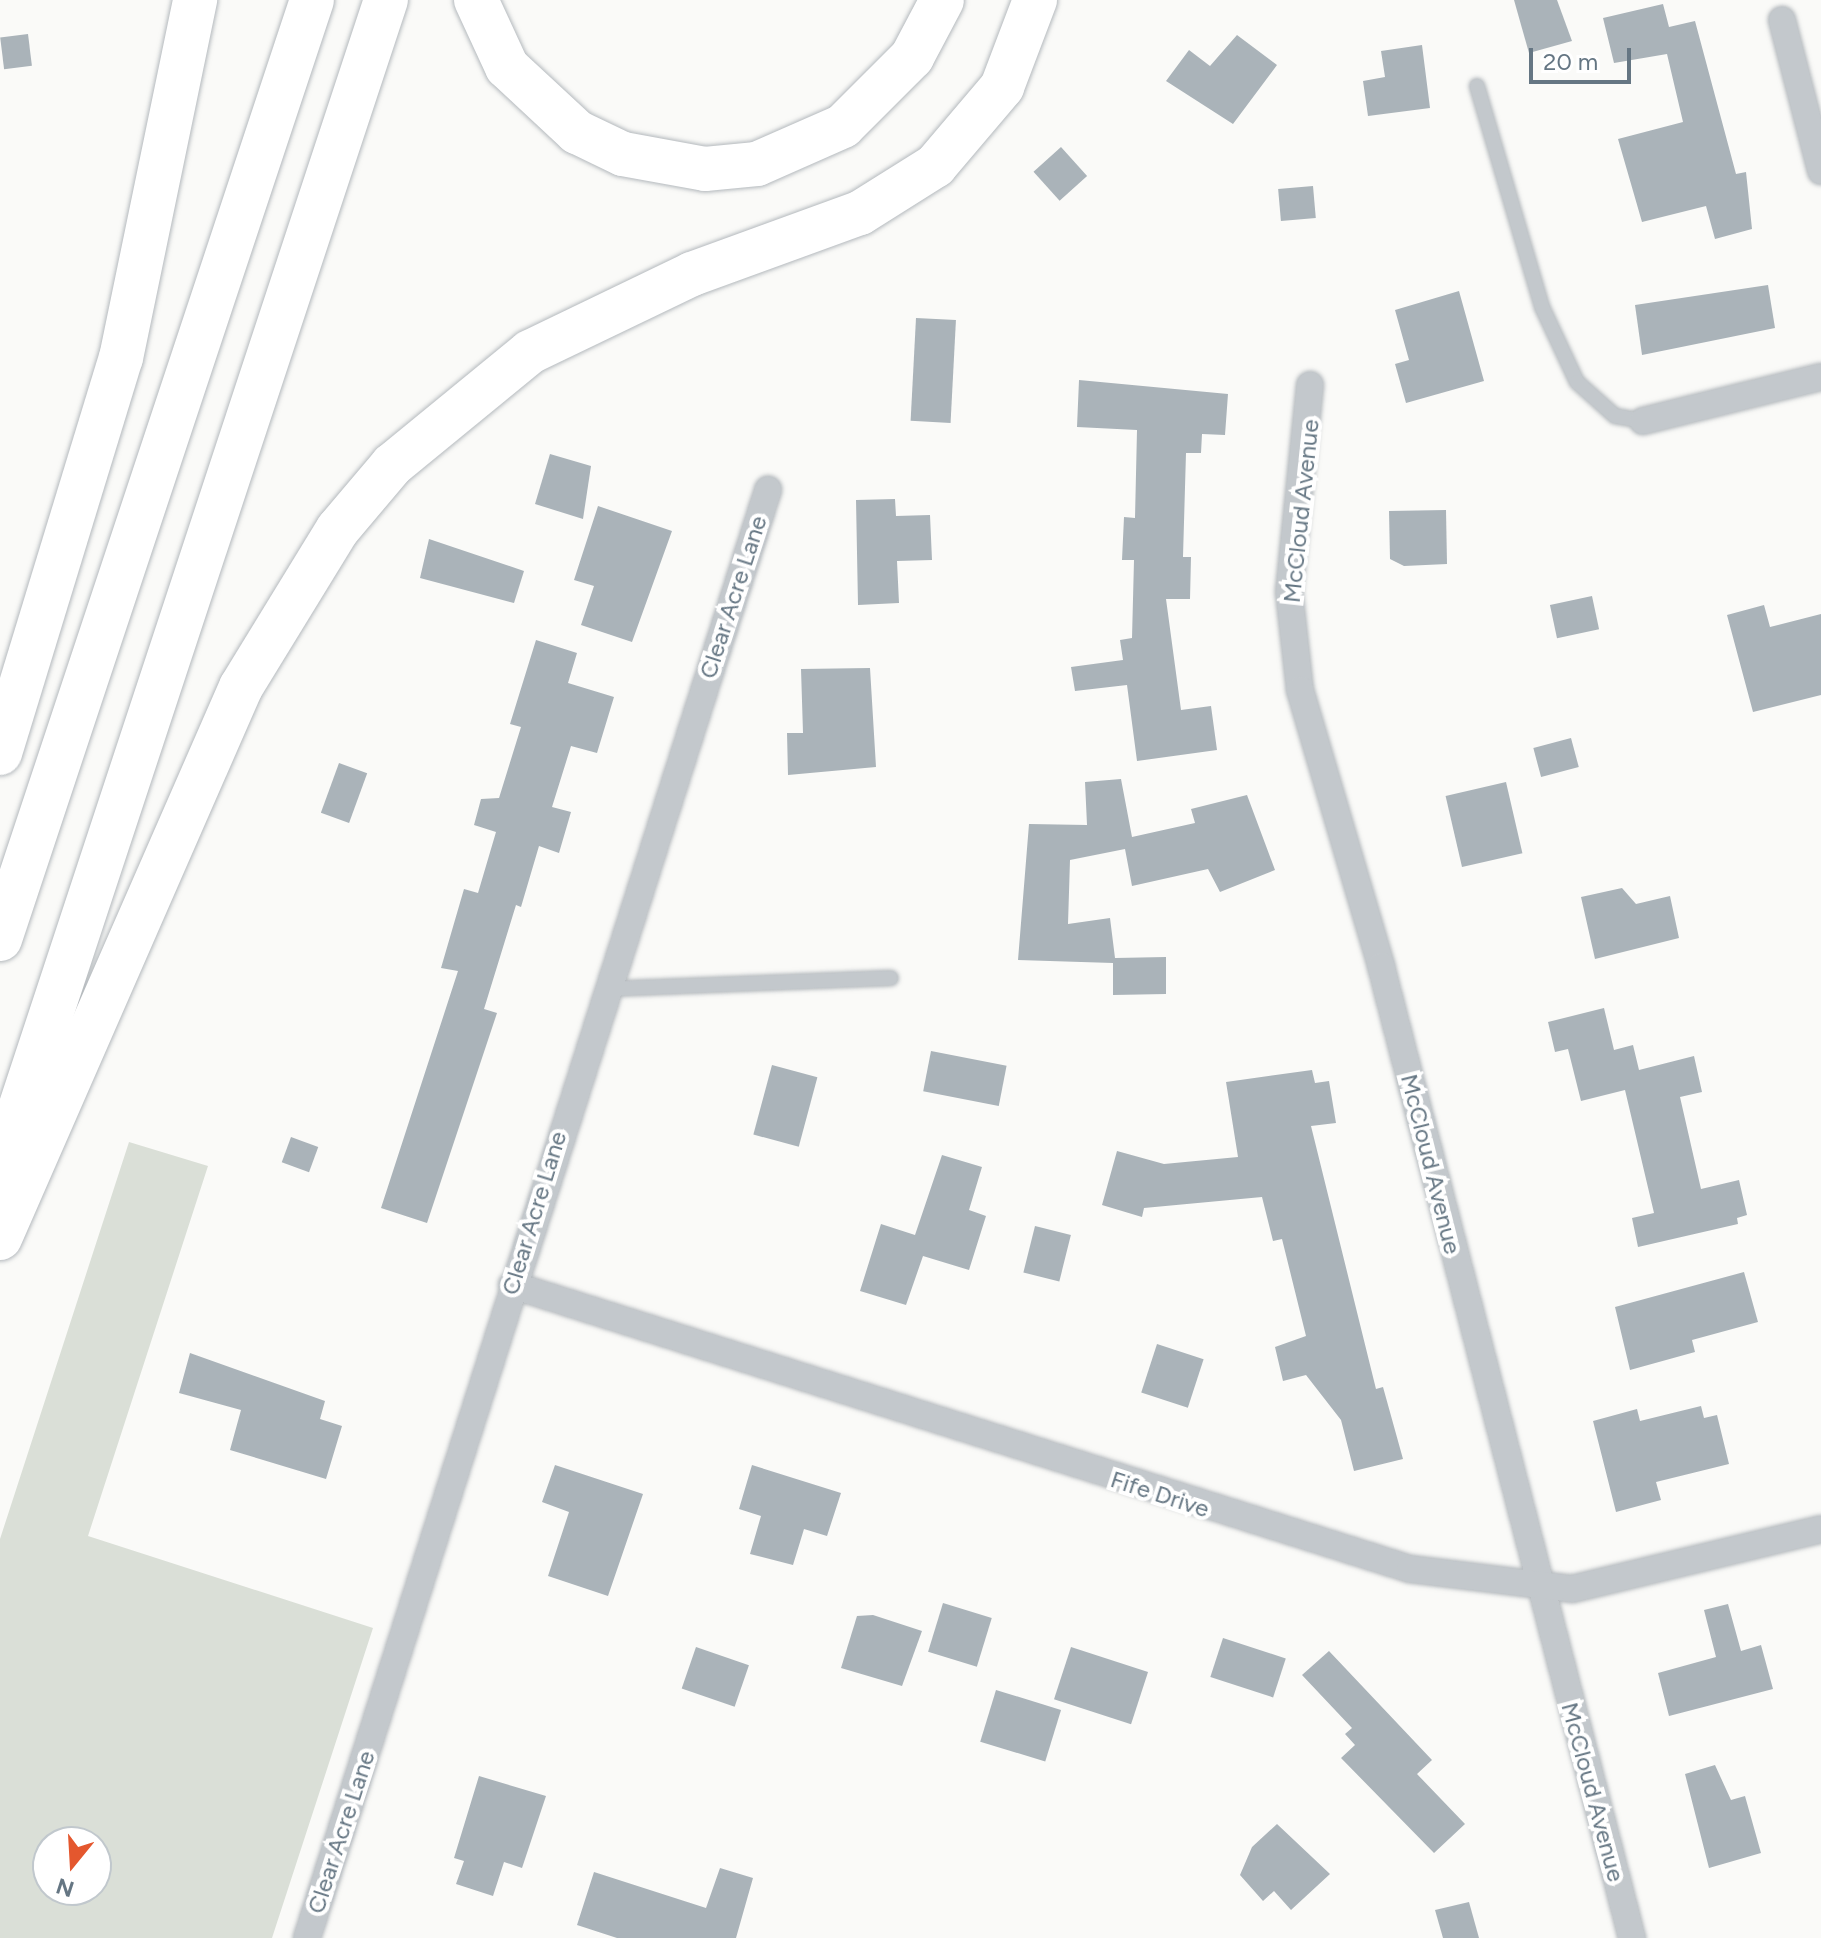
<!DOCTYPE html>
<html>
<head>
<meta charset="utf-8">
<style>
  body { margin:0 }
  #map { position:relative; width:1821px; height:1938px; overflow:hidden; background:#fafaf8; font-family:Figtree,sans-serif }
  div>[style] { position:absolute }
  .green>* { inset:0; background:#dadfd7 }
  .building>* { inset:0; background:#aab3b9; transform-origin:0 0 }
  .roads { filter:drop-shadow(0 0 2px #b4b9bd) drop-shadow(0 0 2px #b4b9bd) }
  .service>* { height:14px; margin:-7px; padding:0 7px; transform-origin:7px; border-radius:7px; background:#c3c8cc }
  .minor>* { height:26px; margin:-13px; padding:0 13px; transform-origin:13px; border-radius:13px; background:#c3c8cc }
  .motorway>* { height:44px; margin:-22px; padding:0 22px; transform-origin:22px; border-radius:22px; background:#fff }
  span { translate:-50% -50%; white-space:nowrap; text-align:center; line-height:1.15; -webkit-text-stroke:8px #fff; paint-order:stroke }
  .street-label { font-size:24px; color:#657683 }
  .north { position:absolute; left:32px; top:1826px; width:80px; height:80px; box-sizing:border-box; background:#fff; border:2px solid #c1c8cd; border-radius:50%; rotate:198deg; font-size:22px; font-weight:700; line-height:32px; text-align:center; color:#657683 }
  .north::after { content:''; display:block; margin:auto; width:28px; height:36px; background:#e4572e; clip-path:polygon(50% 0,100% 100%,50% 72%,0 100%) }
  .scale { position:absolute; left:1529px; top:48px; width:102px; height:36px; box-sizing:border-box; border:4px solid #657683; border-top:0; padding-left:10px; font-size:24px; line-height:28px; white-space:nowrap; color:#657683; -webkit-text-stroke:6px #fff; paint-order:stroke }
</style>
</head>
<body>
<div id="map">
  <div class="green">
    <div style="clip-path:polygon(evenodd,129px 1142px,208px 1166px,88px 1536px,373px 1628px,272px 1938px,0 1938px,0 1539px,129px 1142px,48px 1842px,96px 1842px,96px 1890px,48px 1890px,48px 1842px)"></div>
  </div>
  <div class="building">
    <div style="clip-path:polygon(1514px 0,1557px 0,1572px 41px,1529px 53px)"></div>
    <div style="clip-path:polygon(1663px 4px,1669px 27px,1695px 21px,1736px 174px,1746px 172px,1752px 229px,1715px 239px,1706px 206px,1642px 222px,1618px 139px,1683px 122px,1667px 54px,1614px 63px,1603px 18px)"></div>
    <div style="left:28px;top:34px;width:32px;height:28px;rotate:83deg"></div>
    <div style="clip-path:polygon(1237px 35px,1277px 65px,1233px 124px,1166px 81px,1189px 50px,1210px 66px)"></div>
    <div style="clip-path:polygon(1422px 45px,1430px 108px,1368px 116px,1363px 81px,1385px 77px,1381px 51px)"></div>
    <div style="left:1061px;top:147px;width:39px;height:37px;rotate:48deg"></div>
    <div style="left:1313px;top:186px;width:32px;height:35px;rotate:85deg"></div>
    <div style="clip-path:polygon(1768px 285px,1775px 328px,1642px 355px,1635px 305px)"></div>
    <div style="clip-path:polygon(1459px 291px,1484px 381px,1406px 403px,1395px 364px,1409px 360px,1395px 310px)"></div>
    <div style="left:916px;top:318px;width:40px;height:103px;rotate:3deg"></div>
    <div style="clip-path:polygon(1079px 380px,1228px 394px,1225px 435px,1202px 434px,1201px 453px,1186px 453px,1183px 557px,1191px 557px,1190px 599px,1166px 599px,1181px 710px,1211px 706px,1217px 750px,1137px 761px,1127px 685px,1075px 691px,1071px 667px,1123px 660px,1120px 640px,1132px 638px,1134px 560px,1122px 560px,1124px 517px,1135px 518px,1137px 430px,1077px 427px)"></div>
    <div style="clip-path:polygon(550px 454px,591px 466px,583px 519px,535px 504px)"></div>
    <div style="clip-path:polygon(895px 499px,896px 516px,930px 515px,932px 560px,897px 561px,899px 603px,858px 605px,856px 500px)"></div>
    <div style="clip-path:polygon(598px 506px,672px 531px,632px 642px,581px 625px,594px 586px,574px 580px)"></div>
    <div style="clip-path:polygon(1446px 510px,1447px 564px,1404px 566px,1390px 559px,1389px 511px)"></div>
    <div style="clip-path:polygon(429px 539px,524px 571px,514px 603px,420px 578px)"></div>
    <div style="left:1592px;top:596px;width:34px;height:43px;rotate:78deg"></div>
    <div style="clip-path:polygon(1764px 605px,1770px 627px,1821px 614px,1821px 695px,1753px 712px,1727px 615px)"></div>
    <div style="clip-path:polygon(536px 640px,577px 653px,568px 683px,614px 697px,597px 753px,571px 746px,552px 807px,571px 812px,559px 853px,539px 846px,521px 907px,516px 905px,484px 1009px,497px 1013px,427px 1223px,381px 1208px,458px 971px,441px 968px,464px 889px,478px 893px,496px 832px,474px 825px,481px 799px,499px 798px,521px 727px,510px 724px)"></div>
    <div style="clip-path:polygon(870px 668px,876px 767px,788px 775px,787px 733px,803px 733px,801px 669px)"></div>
    <div style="left:1571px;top:738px;width:30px;height:39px;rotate:75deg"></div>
    <div style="left:339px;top:763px;width:30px;height:53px;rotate:20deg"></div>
    <div style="clip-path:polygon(1121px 779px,1132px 837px,1195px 823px,1191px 809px,1247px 795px,1275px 870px,1220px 892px,1208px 869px,1132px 886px,1125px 849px,1070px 860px,1068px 924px,1110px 918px,1115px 958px,1166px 957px,1166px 994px,1113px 995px,1113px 963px,1018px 960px,1029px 824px,1087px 825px,1085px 782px)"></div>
    <div style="left:1506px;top:782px;width:73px;height:62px;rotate:77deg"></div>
    <div style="clip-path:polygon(1622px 888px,1636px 904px,1670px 896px,1679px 938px,1595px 959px,1581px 897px)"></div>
    <div style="clip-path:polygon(1604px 1008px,1614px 1050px,1633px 1045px,1639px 1070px,1694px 1056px,1702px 1092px,1680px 1097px,1701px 1189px,1739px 1180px,1747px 1215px,1737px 1218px,1738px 1224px,1638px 1247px,1632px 1218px,1654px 1213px,1625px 1090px,1581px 1101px,1568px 1049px,1555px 1052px,1548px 1022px)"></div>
    <div style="left:931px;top:1051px;width:77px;height:41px;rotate:11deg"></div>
    <div style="left:772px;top:1065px;width:47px;height:72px;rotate:15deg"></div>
    <div style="clip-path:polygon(1312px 1070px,1315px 1083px,1329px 1081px,1336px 1123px,1311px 1126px,1376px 1389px,1383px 1387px,1403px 1459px,1354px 1471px,1341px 1420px,1306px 1375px,1283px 1381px,1275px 1347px,1306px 1336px,1282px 1239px,1273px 1241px,1262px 1197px,1144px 1208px,1142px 1217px,1102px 1205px,1117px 1151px,1164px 1164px,1238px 1157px,1226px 1082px)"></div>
    <div style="left:291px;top:1137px;width:29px;height:27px;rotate:20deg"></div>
    <div style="clip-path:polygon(942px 1155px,982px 1167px,969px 1210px,986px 1216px,969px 1270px,923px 1256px,906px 1305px,860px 1291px,881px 1224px,915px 1235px)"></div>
    <div style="left:1035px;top:1226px;width:37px;height:48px;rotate:14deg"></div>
    <div style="clip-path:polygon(1744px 1272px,1758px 1322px,1692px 1340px,1695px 1352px,1630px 1370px,1615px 1307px)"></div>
    <div style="left:1157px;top:1344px;width:49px;height:51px;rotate:18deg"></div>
    <div style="clip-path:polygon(190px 1353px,325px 1401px,320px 1419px,342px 1426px,326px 1479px,230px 1450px,241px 1410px,179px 1393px)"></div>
    <div style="clip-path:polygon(1701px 1406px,1704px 1418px,1717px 1415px,1729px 1464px,1656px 1482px,1661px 1500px,1616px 1512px,1593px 1421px,1637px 1409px,1640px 1421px)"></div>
    <div style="clip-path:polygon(555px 1465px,643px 1494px,608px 1596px,548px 1576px,569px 1512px,542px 1502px)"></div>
    <div style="clip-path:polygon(752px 1465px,841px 1493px,827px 1536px,804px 1529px,793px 1565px,750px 1554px,761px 1516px,739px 1509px)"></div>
    <div style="left:943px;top:1603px;width:51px;height:51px;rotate:17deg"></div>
    <div style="clip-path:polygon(1728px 1604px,1741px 1651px,1761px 1645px,1773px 1689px,1669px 1716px,1658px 1673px,1716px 1657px,1704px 1610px)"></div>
    <div style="clip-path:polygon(873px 1615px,922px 1631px,902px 1686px,841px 1668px,857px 1616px)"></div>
    <div style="left:1223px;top:1638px;width:66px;height:41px;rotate:18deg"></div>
    <div style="left:696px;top:1647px;width:56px;height:44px;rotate:19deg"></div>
    <div style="left:1071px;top:1647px;width:81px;height:55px;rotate:18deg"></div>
    <div style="clip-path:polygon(1329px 1651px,1432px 1760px,1417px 1774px,1465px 1824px,1434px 1853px,1341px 1758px,1355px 1745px,1345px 1734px,1352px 1728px,1302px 1675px)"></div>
    <div style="left:996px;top:1690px;width:68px;height:54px;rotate:17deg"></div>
    <div style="clip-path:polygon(1715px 1765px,1731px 1800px,1745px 1796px,1761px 1853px,1709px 1868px,1685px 1774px)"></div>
    <div style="clip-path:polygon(479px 1776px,546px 1796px,522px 1868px,504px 1862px,493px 1896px,456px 1884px,464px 1861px,454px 1858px)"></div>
    <div style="clip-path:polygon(1277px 1824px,1330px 1874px,1291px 1910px,1274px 1891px,1263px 1901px,1240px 1875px,1252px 1847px)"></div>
    <div style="clip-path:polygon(720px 1868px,753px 1878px,736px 1938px,617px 1938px,577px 1925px,594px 1872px,706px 1908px)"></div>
    <div style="clip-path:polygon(1469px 1902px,1479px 1938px,1443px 1938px,1435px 1910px)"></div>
  </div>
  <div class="roads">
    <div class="service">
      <div style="left:1477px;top:86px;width:230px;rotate:73.6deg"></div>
      <div style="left:1542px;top:307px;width:83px;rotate:65deg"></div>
      <div style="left:1577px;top:382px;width:51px;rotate:41.8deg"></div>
      <div style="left:1615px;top:416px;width:28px;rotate:10deg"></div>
      <div style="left:607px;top:989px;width:284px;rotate:-2.2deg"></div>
    </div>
    <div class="minor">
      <div style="left:1782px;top:20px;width:156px;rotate:75.5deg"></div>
      <div style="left:1310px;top:385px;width:208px;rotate:95.8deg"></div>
      <div style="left:1289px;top:592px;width:99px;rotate:83.6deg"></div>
      <div style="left:1300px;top:690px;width:288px;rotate:73.6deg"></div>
      <div style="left:1381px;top:966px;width:1004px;rotate:75.52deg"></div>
      <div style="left:1643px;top:421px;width:183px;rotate:-13.9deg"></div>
      <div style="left:512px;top:1285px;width:942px;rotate:17.55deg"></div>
      <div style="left:1410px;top:1569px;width:163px;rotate:7deg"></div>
      <div style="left:1572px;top:1589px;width:256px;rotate:-13.5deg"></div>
      <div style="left:307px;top:1938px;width:1520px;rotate:-72.34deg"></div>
    </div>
    <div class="motorway">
      <div style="left:476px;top:0;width:74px;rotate:65.2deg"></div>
      <div style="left:507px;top:67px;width:96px;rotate:42.9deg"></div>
      <div style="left:577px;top:132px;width:51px;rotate:25.6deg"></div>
      <div style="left:623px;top:154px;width:83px;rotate:10.4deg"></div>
      <div style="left:705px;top:169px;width:52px;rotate:-5.5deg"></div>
      <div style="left:757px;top:164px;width:94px;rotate:-23.8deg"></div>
      <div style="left:843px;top:126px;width:98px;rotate:-45deg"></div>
      <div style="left:912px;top:57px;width:64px;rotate:-62.2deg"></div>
      <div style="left:0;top:753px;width:413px;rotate:-73deg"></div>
      <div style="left:121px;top:358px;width:366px;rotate:-78.3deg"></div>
      <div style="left:0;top:939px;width:989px;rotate:-71.62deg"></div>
      <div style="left:0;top:1169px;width:1231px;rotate:-71.73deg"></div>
      <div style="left:0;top:1238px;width:601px;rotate:-66.38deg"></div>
      <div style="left:241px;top:687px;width:185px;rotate:-58.5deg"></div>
      <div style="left:338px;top:529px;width:84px;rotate:-49.8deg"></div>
      <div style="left:392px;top:465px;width:178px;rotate:-39.3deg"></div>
      <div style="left:530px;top:352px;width:180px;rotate:-25.7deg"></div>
      <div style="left:692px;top:274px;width:179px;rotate:-20deg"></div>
      <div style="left:860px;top:213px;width:89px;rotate:-32.1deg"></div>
      <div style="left:935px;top:166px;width:104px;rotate:-49.7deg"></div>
      <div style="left:1002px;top:87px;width:93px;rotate:-69.2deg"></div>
    </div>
  </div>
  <div class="street-label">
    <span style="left:1301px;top:511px;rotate:-84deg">McCloud Avenue</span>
    <span style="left:733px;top:597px;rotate:-72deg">Clear Acre Lane</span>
    <span style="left:1431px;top:1164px;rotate:76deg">McCloud Avenue</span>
    <span style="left:534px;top:1213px;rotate:-73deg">Clear Acre Lane</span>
    <span style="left:1160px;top:1494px;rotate:18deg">Fife Drive</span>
    <span style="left:1593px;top:1792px;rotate:75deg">McCloud Avenue</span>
    <span style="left:341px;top:1832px;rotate:-72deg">Clear Acre Lane</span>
  </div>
  <div class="north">N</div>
  <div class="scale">20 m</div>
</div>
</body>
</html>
